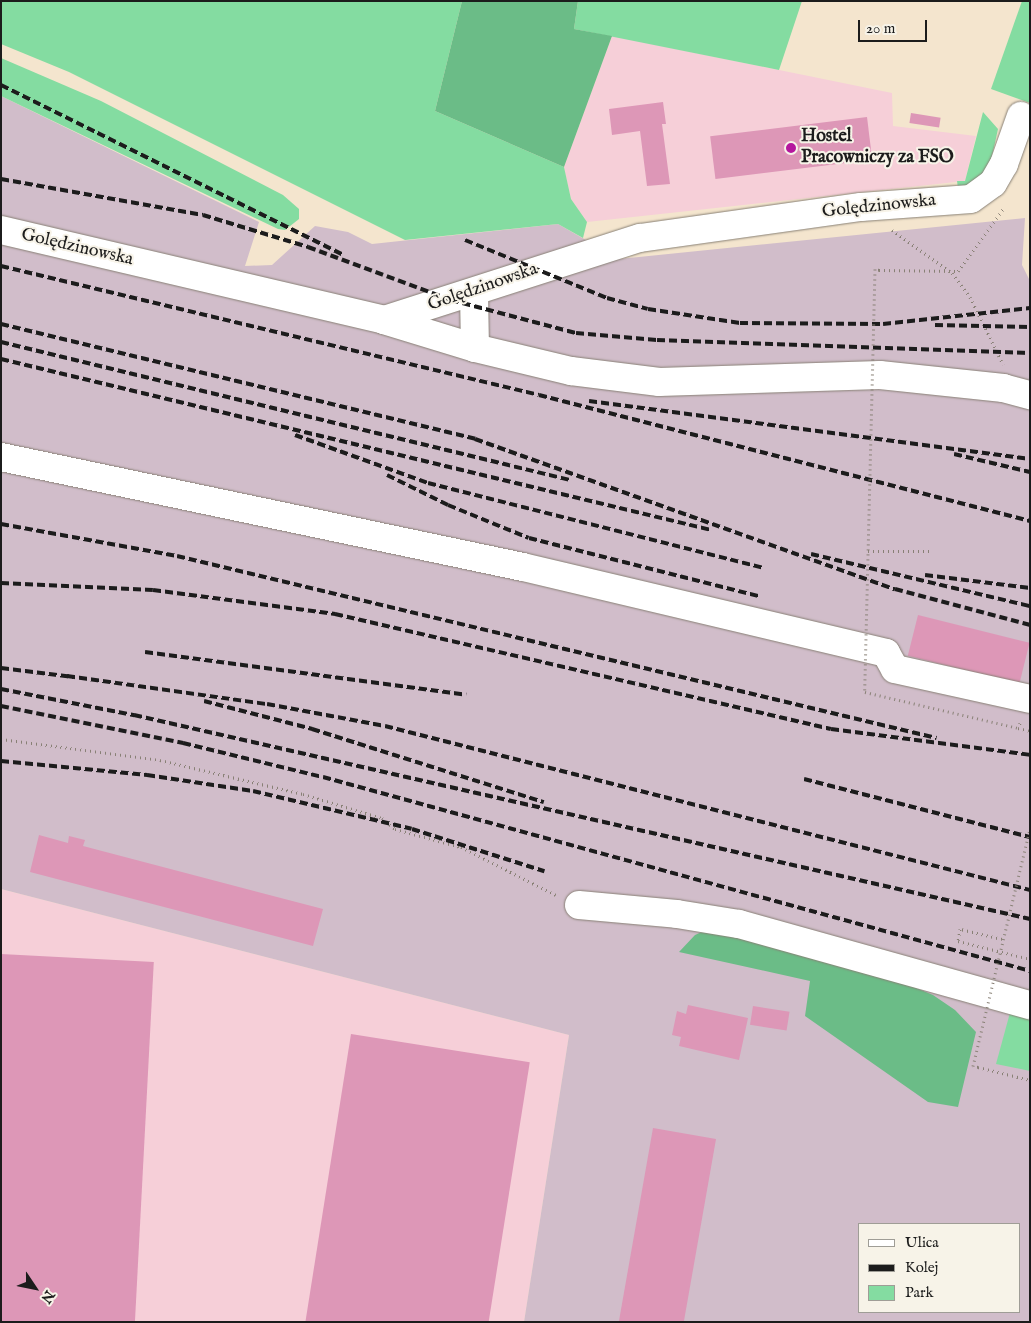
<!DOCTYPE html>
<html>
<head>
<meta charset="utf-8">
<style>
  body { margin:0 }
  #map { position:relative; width:1031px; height:1323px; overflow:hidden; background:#f4e5ce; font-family:"IM FELL English",serif }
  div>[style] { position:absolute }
  .built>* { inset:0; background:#f6cfd8 }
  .industrial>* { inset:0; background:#d1bdca }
  .green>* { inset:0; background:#84dca1 }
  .forest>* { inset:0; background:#6bbc87 }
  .building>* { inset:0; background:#dd97b7; transform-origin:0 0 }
  .path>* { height:3px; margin-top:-1.5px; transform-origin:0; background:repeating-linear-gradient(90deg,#888075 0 1px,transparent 0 5px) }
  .roads { filter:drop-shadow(0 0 1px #888075) drop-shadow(0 0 1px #888075) }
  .minor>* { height:28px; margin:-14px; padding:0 14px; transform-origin:14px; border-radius:14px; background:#fff }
  .rail>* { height:4px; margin-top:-2px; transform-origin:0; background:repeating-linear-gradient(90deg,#1c1c1c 0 8px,transparent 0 12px) }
  .path-bridge>* { height:3px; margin-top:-1.5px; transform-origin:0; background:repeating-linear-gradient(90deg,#888075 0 1px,transparent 0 5px) }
  .dots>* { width:14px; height:14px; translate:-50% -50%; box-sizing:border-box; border:2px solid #f7f3e8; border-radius:50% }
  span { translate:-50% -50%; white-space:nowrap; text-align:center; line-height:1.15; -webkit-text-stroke:4px #f7f3e8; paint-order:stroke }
  .poi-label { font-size:18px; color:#1c1c1c; font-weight:700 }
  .left { translate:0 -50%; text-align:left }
  .street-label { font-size:18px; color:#1c1c1c }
  .frame { position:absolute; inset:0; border:2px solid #1c1c1c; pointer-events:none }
  .legend { position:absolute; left:858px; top:1223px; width:162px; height:90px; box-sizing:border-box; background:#f7f3e8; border:1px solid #9f9d96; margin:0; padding:6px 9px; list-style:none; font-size:15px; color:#1c1c1c }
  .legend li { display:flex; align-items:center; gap:10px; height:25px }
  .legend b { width:25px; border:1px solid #9f9d96 }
  .north { position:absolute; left:10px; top:1263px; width:50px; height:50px; -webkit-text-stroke:4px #f7f3e8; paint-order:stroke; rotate:124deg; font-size:14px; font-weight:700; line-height:20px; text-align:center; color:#1c1c1c }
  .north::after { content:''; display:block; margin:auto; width:18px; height:22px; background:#1c1c1c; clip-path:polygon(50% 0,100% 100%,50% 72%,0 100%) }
  .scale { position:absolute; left:858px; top:20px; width:69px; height:22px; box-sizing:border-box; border:2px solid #1c1c1c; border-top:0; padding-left:6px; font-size:15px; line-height:18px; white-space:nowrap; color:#1c1c1c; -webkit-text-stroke:4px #f7f3e8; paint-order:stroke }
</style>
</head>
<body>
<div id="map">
  <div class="built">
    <div style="clip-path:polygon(612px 36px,892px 93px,893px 126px,976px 136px,965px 181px,587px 222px,571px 199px,564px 167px)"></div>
    <div style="clip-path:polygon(1px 889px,569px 1035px,524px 1322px,1px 1322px)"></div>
  </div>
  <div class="industrial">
    <div style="clip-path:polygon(evenodd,1px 96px,259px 222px,245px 266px,272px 265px,315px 226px,348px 232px,372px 244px,558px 224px,619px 259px,1025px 218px,1022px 265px,1030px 281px,1030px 1322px,524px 1322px,569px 1035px,1px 889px,1px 96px,860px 1224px,1020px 1224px,1020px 1312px,860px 1312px,860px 1224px)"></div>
  </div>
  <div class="green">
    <div style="clip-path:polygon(1px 1px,462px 1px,435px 111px,564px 167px,571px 199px,587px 222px,583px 238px,558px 224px,405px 240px,69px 72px,1px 44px)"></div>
    <div style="clip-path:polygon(578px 1px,802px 1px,779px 70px,574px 29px)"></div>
    <div style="clip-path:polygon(1022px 1px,1030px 1px,1030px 103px,991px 89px)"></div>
    <div style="clip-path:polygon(1px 58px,101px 101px,283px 195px,299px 209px,299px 219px,285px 230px,278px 229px,1px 96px)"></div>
    <div style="clip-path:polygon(983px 112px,998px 129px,989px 170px,959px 195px,957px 181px,965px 181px)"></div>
    <div style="clip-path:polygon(1011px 1009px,1030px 1013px,1030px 1071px,996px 1064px)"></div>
  </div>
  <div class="forest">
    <div style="clip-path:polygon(462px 1px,578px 1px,574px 29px,612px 36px,564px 167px,435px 111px)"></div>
    <div style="clip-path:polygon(715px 926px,878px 972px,933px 995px,955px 1010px,976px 1032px,958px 1107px,928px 1102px,805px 1016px,810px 981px,679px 952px,695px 935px)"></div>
  </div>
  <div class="building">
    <div style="clip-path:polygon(663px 102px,666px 124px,662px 124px,670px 184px,647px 186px,640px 131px,612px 135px,609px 109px)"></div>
    <div style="left:911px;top:113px;width:30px;height:10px;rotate:9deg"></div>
    <div style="left:867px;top:117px;width:43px;height:158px;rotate:83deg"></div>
    <div style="left:918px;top:615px;width:115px;height:42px;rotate:14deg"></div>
    <div style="clip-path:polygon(39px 835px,68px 843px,69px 836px,85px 840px,83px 846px,323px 909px,313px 946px,30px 872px)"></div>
    <div style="left:1px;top:954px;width:153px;height:368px;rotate:3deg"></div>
    <div style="clip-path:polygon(688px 1005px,748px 1018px,739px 1060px,679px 1046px,681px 1037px,672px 1035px,677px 1011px,686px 1014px)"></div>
    <div style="left:753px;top:1006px;width:37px;height:19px;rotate:9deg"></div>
    <div style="left:351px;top:1034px;width:181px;height:291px;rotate:9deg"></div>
    <div style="left:653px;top:1128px;width:64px;height:196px;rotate:10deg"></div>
  </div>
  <div class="path">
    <div style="left:892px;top:230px;width:74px;rotate:35.6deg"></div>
    <div style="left:952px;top:273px;width:30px;rotate:53deg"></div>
    <div style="left:970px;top:297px;width:75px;rotate:63.8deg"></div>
    <div style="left:879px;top:270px;width:79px;rotate:0.7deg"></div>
    <div style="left:958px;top:271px;width:78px;rotate:-53.9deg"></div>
    <div style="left:868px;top:551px;width:63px"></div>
    <div style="left:1020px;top:723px;width:5px;rotate:112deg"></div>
    <div style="left:1018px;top:728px;width:12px;rotate:14deg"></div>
    <div style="left:1px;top:739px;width:160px;rotate:7.5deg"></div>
    <div style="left:160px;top:760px;width:147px;rotate:13.4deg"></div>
    <div style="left:303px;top:794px;width:83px;rotate:16.9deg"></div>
    <div style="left:382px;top:818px;width:17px;rotate:40deg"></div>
    <div style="left:395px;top:829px;width:68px;rotate:15.3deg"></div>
    <div style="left:461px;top:847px;width:106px;rotate:26.8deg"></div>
    <div style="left:1002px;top:939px;width:43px;rotate:-166.6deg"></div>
    <div style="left:960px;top:929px;width:12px;rotate:99deg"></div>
    <div style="left:958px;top:941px;width:74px;rotate:14deg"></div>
    <div style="left:978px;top:1067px;width:54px;rotate:14deg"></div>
  </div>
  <div class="roads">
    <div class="minor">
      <div style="left:1px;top:230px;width:393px;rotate:13.2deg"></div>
      <div style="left:384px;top:320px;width:95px;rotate:17.1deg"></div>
      <div style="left:475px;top:348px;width:99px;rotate:13.5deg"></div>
      <div style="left:571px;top:371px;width:89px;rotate:7.1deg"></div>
      <div style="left:659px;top:382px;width:221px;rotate:-1.8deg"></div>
      <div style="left:880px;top:375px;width:124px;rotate:6deg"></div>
      <div style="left:1003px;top:388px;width:28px;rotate:15deg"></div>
      <div style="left:474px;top:292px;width:56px;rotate:89deg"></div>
      <div style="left:384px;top:320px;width:269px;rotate:-17.8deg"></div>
      <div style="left:640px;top:238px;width:223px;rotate:-8deg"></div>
      <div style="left:861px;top:207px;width:110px;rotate:-4.2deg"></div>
      <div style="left:971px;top:199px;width:27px;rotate:-36deg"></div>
      <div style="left:993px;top:183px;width:22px;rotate:-60deg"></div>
      <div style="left:1004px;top:164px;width:51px;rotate:-70.5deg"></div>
      <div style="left:1px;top:457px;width:533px;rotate:11.9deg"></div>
      <div style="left:523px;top:567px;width:373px;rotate:13.3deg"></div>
      <div style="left:886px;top:653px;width:18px;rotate:61deg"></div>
      <div style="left:895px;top:669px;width:138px;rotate:12.5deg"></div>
      <div style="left:579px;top:905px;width:98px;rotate:5.2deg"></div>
      <div style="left:677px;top:914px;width:63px;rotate:9.2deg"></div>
      <div style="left:739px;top:924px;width:302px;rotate:15.6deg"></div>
    </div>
  </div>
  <div class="rail">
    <div style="left:1px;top:85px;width:381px;rotate:26.4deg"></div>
    <div style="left:1px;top:179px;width:205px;rotate:10.1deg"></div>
    <div style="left:203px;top:215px;width:110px;rotate:16.9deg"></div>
    <div style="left:308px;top:247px;width:153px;rotate:20.3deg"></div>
    <div style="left:451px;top:300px;width:129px;rotate:14.8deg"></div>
    <div style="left:576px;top:333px;width:81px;rotate:4.9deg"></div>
    <div style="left:657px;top:340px;width:373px;rotate:2deg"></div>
    <div style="left:465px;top:240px;width:153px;rotate:22.2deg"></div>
    <div style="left:607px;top:298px;width:42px;rotate:15deg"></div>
    <div style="left:648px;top:309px;width:93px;rotate:8.7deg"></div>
    <div style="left:740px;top:323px;width:143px;rotate:0.4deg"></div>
    <div style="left:883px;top:324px;width:148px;rotate:-6.2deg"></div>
    <div style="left:1px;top:266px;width:553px;rotate:13.48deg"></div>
    <div style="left:539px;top:395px;width:507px;rotate:14.39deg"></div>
    <div style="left:1px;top:324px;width:488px;rotate:13.6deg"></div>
    <div style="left:475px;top:439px;width:446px;rotate:19.7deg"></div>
    <div style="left:895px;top:589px;width:140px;rotate:14.9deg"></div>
    <div style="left:935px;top:325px;width:95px;rotate:1.2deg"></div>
    <div style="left:1px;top:342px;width:585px;rotate:13.63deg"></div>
    <div style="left:1px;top:359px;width:730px;rotate:13.54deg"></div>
    <div style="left:589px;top:401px;width:445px;rotate:7.5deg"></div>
    <div style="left:295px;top:435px;width:141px;rotate:19.8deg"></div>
    <div style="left:428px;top:483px;width:347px;rotate:14.2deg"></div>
    <div style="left:954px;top:454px;width:78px;rotate:13.3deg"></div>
    <div style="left:387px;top:475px;width:68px;rotate:26.2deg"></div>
    <div style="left:448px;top:505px;width:87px;rotate:22.2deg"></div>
    <div style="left:529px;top:538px;width:237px;rotate:14.2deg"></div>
    <div style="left:1px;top:524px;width:179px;rotate:10.3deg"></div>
    <div style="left:177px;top:556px;width:781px;rotate:13.48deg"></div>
    <div style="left:811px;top:554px;width:225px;rotate:13.4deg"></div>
    <div style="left:925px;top:575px;width:106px;rotate:7.1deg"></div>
    <div style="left:1px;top:583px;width:152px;rotate:2.6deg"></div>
    <div style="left:153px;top:590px;width:184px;rotate:7.5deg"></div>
    <div style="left:335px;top:614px;width:509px;rotate:13.05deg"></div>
    <div style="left:831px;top:729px;width:201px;rotate:7.4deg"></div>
    <div style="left:145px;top:652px;width:324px;rotate:7.6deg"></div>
    <div style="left:1px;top:668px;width:73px;rotate:7.1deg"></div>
    <div style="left:67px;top:676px;width:202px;rotate:8deg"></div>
    <div style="left:267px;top:704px;width:120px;rotate:10.6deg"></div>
    <div style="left:385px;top:726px;width:666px;rotate:14.27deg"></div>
    <div style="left:1px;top:689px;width:136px;rotate:11.1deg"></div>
    <div style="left:134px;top:715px;width:919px;rotate:12.83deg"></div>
    <div style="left:204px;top:701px;width:112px;rotate:14.5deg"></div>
    <div style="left:312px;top:729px;width:243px;rotate:17.5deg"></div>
    <div style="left:1px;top:706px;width:186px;rotate:11.5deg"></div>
    <div style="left:183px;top:743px;width:144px;rotate:13.7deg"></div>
    <div style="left:323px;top:777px;width:733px;rotate:15.34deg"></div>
    <div style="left:1px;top:761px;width:147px;rotate:5.5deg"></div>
    <div style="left:147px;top:775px;width:107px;rotate:8.6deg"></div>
    <div style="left:253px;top:791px;width:163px;rotate:13.4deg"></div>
    <div style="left:412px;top:829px;width:139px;rotate:17.7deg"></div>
    <div style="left:804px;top:779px;width:233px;rotate:14.4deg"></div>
  </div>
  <div class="path-bridge">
    <div style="left:879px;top:270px;width:4px;rotate:-166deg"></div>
    <div style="left:875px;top:269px;width:423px;rotate:91.4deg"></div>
    <div style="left:865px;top:692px;width:157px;rotate:13.2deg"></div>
    <div style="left:978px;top:1067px;width:5px;rotate:-169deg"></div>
    <div style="left:973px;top:1066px;width:244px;rotate:-76.5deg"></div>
  </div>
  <div class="dots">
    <div style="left:791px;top:148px;background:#b5179e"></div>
  </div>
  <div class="poi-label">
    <span class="left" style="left:801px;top:148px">Hostel<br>Pracowniczy za FSO</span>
  </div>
  <div class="street-label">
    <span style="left:879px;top:207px;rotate:-6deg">Golędzinowska</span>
    <span style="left:77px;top:248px;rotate:13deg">Golędzinowska</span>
    <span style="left:483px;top:288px;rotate:-19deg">Golędzinowska</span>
  </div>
  <div class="frame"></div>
  <ul class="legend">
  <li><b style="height:6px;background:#fff"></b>Ulica</li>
  <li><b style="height:6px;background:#1c1c1c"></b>Kolej</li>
  <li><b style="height:14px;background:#84dca1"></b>Park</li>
  </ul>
  <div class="north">N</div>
  <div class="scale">20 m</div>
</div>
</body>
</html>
